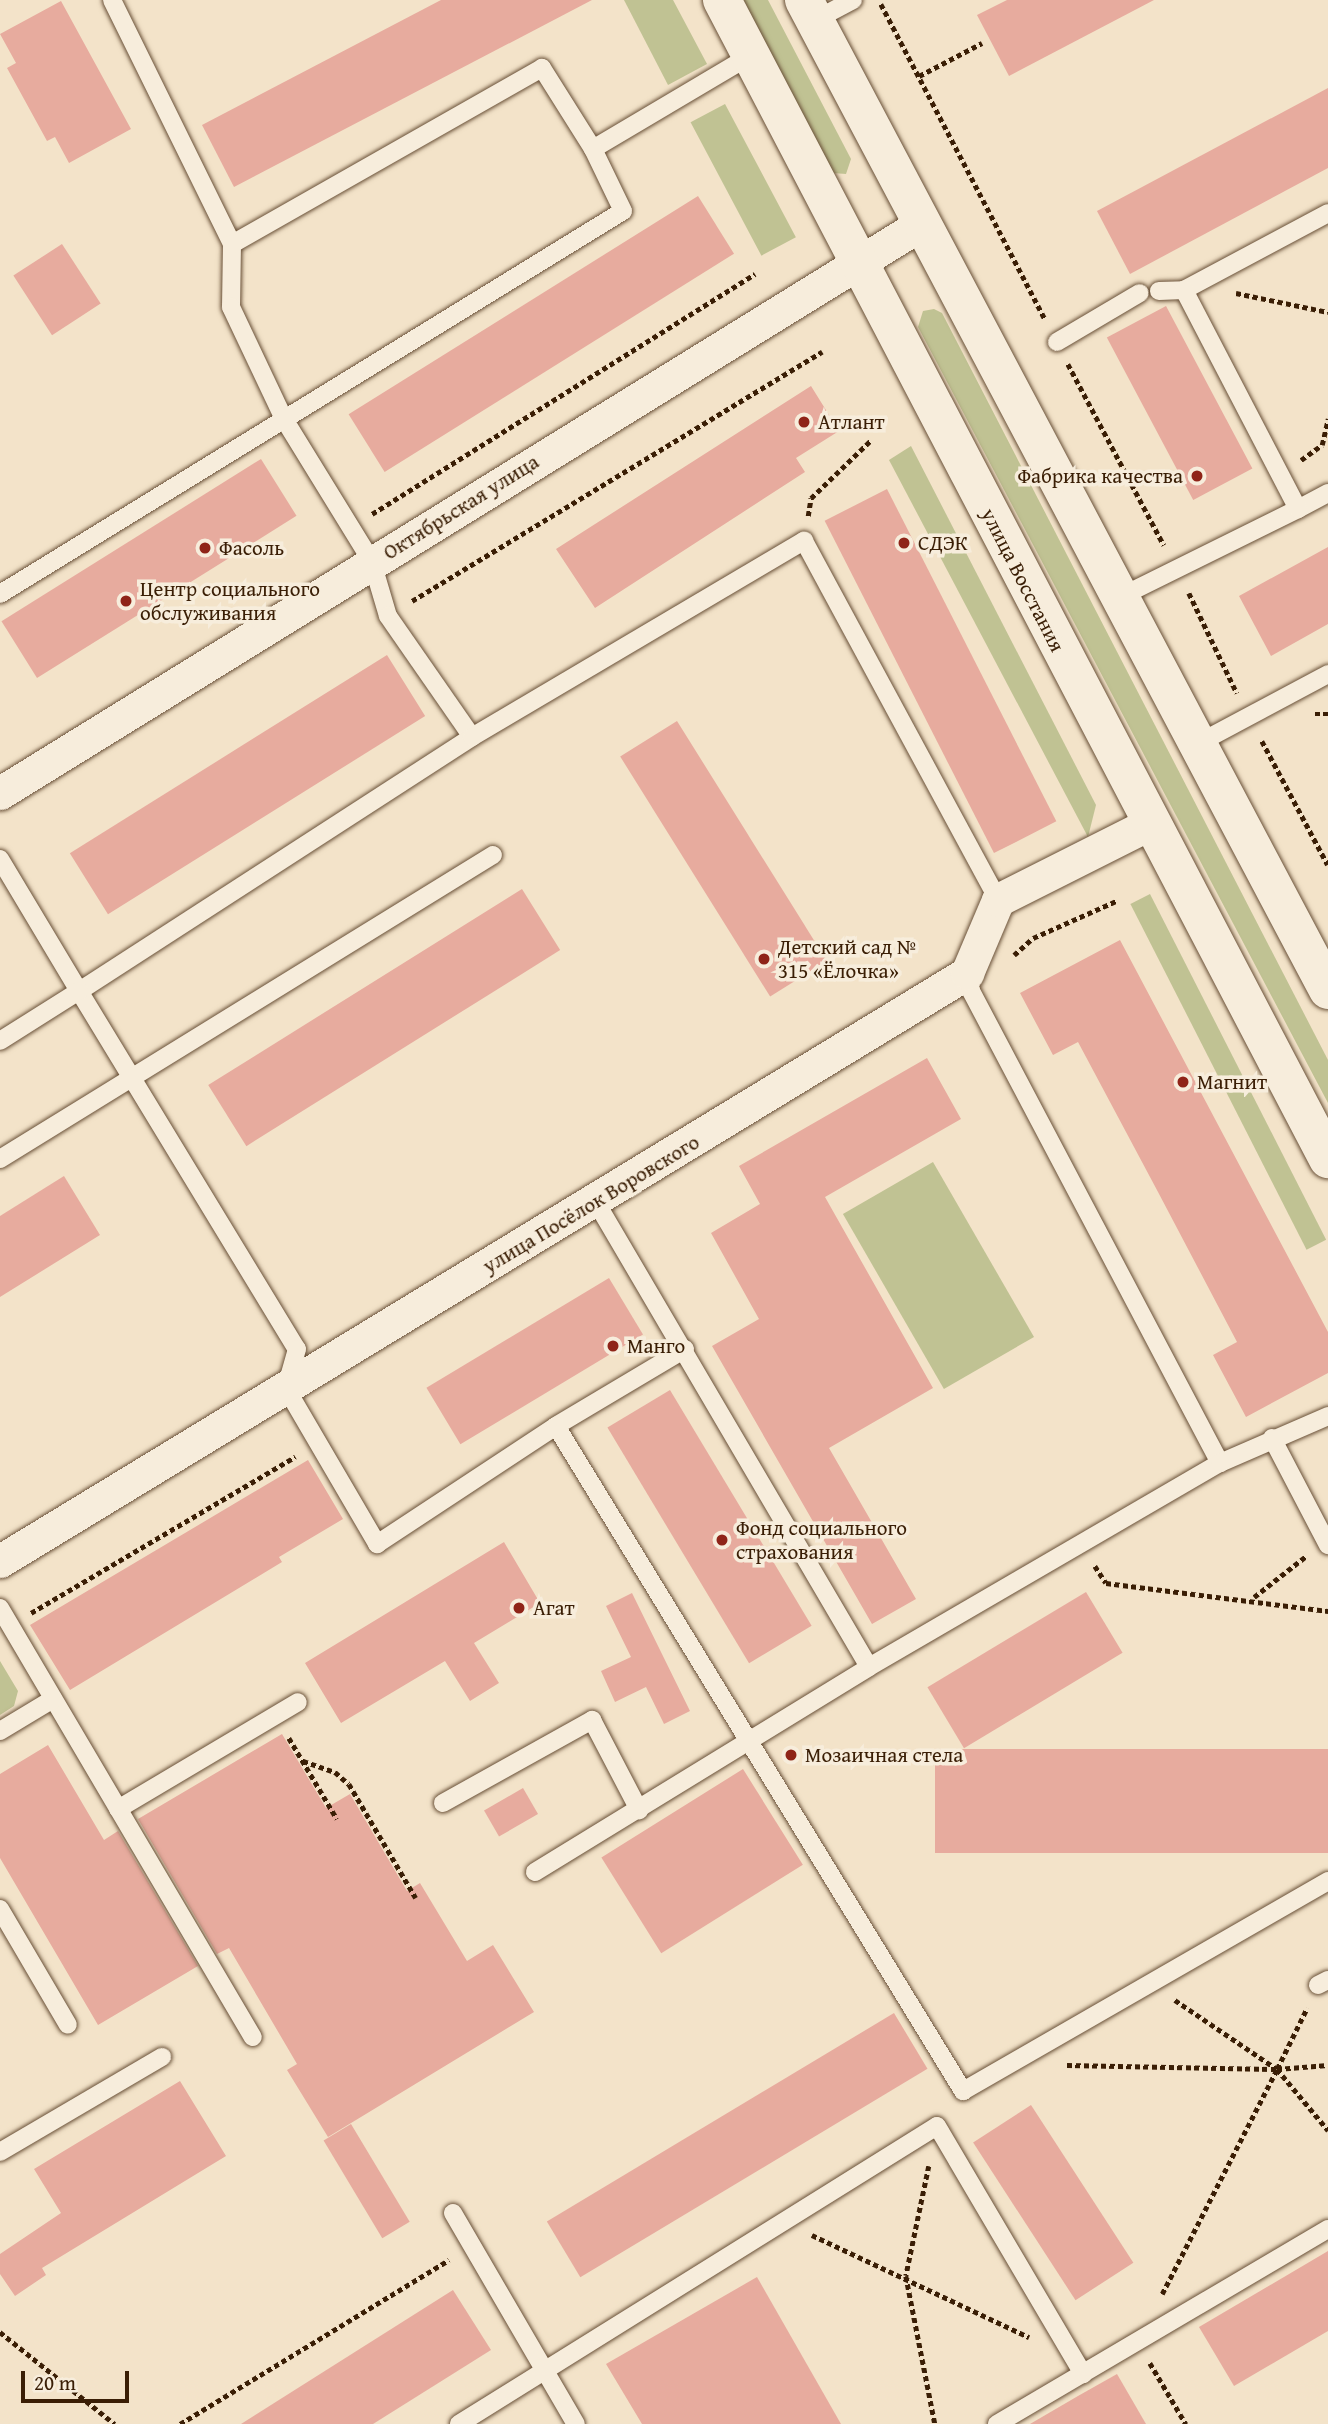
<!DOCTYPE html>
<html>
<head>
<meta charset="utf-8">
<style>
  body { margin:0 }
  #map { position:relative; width:1328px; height:2424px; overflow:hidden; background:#f3e3c9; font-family:"Gentium Book Plus",serif }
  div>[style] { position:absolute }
  .green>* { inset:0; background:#c0c293; transform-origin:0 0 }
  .building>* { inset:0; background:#e7ab9e; transform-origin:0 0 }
  .path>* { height:4.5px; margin-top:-2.25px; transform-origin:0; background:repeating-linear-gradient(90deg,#3a1e05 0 5px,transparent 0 8.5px) }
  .roads { filter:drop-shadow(0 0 2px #684f36) drop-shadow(0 0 2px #684f36) }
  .service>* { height:18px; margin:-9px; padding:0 9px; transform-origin:9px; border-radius:9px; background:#f7eddc }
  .minor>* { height:33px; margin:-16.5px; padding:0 16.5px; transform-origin:16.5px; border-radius:16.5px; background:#f7eddc }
  .secondary>* { height:38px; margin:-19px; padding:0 19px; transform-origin:19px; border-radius:19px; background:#f7eddc }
  .dots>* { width:19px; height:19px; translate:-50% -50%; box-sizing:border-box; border:4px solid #f7eddc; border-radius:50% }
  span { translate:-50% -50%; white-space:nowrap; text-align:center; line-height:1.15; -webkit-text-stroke:7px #f7eddc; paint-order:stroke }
  .poi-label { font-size:21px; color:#3a1e05 }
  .left { translate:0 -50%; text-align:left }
  .right { translate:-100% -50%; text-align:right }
  .street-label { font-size:21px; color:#3a1e05 }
  .scale { position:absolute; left:21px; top:2371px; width:108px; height:32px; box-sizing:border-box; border:4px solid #3a1e05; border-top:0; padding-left:9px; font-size:21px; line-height:24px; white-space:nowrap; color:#3a1e05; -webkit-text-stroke:5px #f7eddc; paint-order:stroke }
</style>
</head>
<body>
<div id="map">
  <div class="green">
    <div style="clip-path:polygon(624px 0,673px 0,707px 64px,668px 85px)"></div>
    <div style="clip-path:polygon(742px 0,768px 0,851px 159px,846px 174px,833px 173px)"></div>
    <div style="left:725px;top:104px;width:151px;height:39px;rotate:62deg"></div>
    <div style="clip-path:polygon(934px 309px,942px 313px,1328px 1060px,1328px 1103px,918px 327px,923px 311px)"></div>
    <div style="clip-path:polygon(911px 446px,1096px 805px,1088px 837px,889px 460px)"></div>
    <div style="left:1150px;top:894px;width:388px;height:22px;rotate:63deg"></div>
    <div style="left:933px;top:1162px;width:202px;height:104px;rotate:60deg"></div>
    <div style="clip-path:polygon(0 1661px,18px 1691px,14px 1706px,0 1715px)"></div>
  </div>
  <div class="building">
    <div style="clip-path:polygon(441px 0,592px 0,234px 187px,202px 125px)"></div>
    <div style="clip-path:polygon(1007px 0,1154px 0,1009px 76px,977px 15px)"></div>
    <div style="clip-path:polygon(61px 1px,131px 129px,69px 163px,55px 137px,47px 141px,7px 68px,16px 63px,0 34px)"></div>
    <div style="clip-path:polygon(1328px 88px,1328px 168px,1130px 274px,1097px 211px)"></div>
    <div style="left:698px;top:196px;width:68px;height:412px;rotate:58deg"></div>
    <div style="left:62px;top:244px;width:71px;height:58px;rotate:57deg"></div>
    <div style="left:1166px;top:306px;width:184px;height:67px;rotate:62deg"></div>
    <div style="clip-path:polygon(811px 386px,839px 431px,796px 458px,805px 472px,595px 608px,556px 549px)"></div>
    <div style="left:261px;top:459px;width:67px;height:306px;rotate:58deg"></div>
    <div style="left:887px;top:489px;width:373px;height:70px;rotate:63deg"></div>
    <div style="clip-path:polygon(1328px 547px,1328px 624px,1271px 656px,1239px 596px)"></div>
    <div style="left:387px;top:655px;width:72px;height:374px;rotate:58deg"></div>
    <div style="left:677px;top:721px;width:283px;height:67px;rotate:58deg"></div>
    <div style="left:522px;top:889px;width:72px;height:370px;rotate:58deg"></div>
    <div style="clip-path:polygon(1120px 940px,1328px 1332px,1328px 1373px,1246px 1417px,1213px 1355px,1237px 1342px,1158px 1192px,1078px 1042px,1053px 1055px,1020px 993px)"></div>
    <div style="clip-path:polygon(927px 1058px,961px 1119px,825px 1197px,933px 1388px,829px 1448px,916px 1599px,872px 1624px,712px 1346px,759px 1319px,711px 1233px,760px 1204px,739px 1166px)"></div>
    <div style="clip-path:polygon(64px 1176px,100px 1235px,0 1297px,0 1216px)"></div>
    <div style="left:609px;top:1278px;width:66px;height:213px;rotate:59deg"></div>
    <div style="left:670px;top:1390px;width:275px;height:73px;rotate:59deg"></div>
    <div style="clip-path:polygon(308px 1460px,343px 1519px,279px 1557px,282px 1562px,70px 1690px,30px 1625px)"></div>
    <div style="clip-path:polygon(504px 1542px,540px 1603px,474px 1643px,499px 1683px,470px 1701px,445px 1661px,341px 1723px,305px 1663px)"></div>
    <div style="left:1086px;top:1592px;width:71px;height:185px;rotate:59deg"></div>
    <div style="clip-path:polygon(632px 1593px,690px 1711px,664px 1724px,646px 1687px,615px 1702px,601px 1671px,631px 1657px,606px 1606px)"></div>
    <div style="clip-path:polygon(282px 1734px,326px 1808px,350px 1794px,407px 1891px,420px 1883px,467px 1961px,493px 1945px,534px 2012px,328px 2137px,287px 2070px,297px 2064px,229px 1948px,217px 1954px,138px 1819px)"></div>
    <div style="clip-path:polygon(48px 1745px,104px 1840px,118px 1831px,198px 1966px,98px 2025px,0 1858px,0 1774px)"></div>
    <div style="left:1328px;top:1749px;width:104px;height:393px;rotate:90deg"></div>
    <div style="left:743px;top:1769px;width:113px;height:167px;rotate:58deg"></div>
    <div style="left:523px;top:1788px;width:30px;height:45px;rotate:60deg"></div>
    <div style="left:894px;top:2013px;width:65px;height:405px;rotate:59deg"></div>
    <div style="clip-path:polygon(180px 2081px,226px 2156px,42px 2268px,46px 2275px,15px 2296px,0 2274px,0 2254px,61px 2213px,34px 2169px)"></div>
    <div style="left:1031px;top:2105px;width:188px;height:69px;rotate:57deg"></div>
    <div style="left:351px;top:2124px;width:114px;height:32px;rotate:59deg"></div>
    <div style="clip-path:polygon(1328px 2251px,1328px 2331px,1234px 2386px,1199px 2327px)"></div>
    <div style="clip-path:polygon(757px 2277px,841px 2424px,642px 2424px,606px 2364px)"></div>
    <div style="clip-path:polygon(453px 2290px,491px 2350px,373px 2424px,241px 2424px)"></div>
    <div style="clip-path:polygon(1117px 2374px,1146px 2424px,1030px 2424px,1078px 2396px)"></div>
  </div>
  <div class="path">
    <div style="left:881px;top:4px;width:355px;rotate:62.5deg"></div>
    <div style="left:919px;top:76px;width:71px;rotate:-27.6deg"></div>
    <div style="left:1236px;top:293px;width:94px;rotate:11.7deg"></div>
    <div style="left:1068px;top:364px;width:205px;rotate:62.1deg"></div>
    <div style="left:1301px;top:460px;width:26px;rotate:-36deg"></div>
    <div style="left:1322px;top:445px;width:27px;rotate:-77deg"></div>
    <div style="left:372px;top:514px;width:452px;rotate:-32.1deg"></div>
    <div style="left:808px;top:516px;width:18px;rotate:-81deg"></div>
    <div style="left:811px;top:498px;width:82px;rotate:-44deg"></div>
    <div style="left:1189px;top:593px;width:111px;rotate:64.4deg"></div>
    <div style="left:412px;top:601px;width:480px;rotate:-31.3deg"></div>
    <div style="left:1315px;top:714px;width:13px"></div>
    <div style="left:1262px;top:741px;width:140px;rotate:62deg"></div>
    <div style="left:1014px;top:955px;width:25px;rotate:-42deg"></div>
    <div style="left:1033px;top:938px;width:91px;rotate:-24deg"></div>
    <div style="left:1095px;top:1566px;width:20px;rotate:57deg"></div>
    <div style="left:1106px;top:1583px;width:224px;rotate:7.2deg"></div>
    <div style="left:1254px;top:1597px;width:65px;rotate:-38.1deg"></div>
    <div style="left:31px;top:1613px;width:307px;rotate:-30.6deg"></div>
    <div style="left:289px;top:1738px;width:94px;rotate:59.3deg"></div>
    <div style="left:303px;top:1761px;width:34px;rotate:19deg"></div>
    <div style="left:335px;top:1772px;width:18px;rotate:41deg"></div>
    <div style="left:349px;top:1784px;width:132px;rotate:59.6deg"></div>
    <div style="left:1175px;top:2000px;width:123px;rotate:34.1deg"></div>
    <div style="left:1277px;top:2069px;width:68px;rotate:-63.8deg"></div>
    <div style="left:1067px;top:2065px;width:210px;rotate:1.1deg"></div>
    <div style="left:1277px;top:2069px;width:51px;rotate:-4.5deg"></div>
    <div style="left:929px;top:2166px;width:112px;rotate:101.8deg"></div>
    <div style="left:906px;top:2276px;width:151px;rotate:78.9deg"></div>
    <div style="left:812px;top:2235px;width:240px;rotate:25.2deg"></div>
    <div style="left:1162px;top:2294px;width:253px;rotate:-62.9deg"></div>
    <div style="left:1277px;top:2069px;width:80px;rotate:50.1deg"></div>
    <div style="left:0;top:2332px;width:147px;rotate:38.7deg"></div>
    <div style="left:1150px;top:2363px;width:71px;rotate:59.5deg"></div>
    <div style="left:180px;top:2424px;width:315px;rotate:-31.4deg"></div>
  </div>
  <div class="roads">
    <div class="service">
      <div style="left:112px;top:0;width:272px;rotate:63.8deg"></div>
      <div style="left:232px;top:244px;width:63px;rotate:90.9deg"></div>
      <div style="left:231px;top:307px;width:124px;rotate:64.7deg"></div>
      <div style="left:284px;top:419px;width:168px;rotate:58.4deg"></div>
      <div style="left:372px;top:562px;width:56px;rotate:73.5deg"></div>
      <div style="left:388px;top:616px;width:147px;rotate:55.2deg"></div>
      <div style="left:472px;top:737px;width:468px;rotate:147.1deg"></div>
      <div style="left:79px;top:991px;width:419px;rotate:58.7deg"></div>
      <div style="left:297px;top:1349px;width:41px;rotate:105.8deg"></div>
      <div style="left:286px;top:1388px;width:181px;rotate:59.7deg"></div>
      <div style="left:377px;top:1544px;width:214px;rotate:-33.4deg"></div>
      <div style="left:815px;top:20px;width:43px;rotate:-27.8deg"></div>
      <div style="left:593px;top:149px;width:184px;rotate:-30.7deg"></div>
      <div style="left:1159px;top:291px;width:25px;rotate:-2deg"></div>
      <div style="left:1184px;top:290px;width:163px;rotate:-28.1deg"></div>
      <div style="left:1057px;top:342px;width:96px;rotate:-30.6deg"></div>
      <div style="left:1298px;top:509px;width:34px;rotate:-28deg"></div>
      <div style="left:0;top:594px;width:731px;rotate:-31.58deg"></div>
      <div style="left:623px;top:211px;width:69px;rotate:-115.8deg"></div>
      <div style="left:593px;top:149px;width:96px;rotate:-122.2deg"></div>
      <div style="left:542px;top:68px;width:356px;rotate:150.4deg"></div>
      <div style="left:1118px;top:598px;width:201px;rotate:-26.3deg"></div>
      <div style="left:1298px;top:509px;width:247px;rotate:-117.5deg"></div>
      <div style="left:472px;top:737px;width:386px;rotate:-30.6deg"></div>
      <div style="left:804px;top:541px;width:408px;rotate:61.6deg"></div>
      <div style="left:1197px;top:744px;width:149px;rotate:-28.1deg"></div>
      <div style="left:0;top:859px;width:154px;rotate:59.1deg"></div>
      <div style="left:79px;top:991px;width:93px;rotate:147.7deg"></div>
      <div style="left:967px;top:973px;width:18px;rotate:77deg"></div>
      <div style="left:971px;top:991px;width:534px;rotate:62.19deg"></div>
      <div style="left:0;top:1159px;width:579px;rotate:-31.66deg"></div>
      <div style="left:596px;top:1202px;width:539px;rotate:59.58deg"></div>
      <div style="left:869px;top:1667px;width:406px;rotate:-30.2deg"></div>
      <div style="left:1220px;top:1463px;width:118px;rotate:-23.5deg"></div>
      <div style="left:685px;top:1349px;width:150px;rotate:149.2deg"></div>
      <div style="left:556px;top:1426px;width:780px;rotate:58.53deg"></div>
      <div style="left:963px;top:2091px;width:421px;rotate:-29.9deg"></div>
      <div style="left:1272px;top:1438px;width:121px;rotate:62.4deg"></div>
      <div style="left:0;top:1608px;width:498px;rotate:59.5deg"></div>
      <div style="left:0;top:1731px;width:62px;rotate:-31.1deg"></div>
      <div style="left:443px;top:1803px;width:171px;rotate:-29.1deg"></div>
      <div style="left:592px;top:1720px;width:102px;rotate:62.4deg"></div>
      <div style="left:118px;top:1809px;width:209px;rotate:-30.7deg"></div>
      <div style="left:535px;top:1872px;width:392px;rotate:-31.5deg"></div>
      <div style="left:0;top:1909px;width:134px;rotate:59.6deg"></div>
      <div style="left:1318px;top:1985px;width:11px;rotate:-27deg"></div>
      <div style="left:0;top:2152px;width:188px;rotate:-30.4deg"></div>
      <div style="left:453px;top:2213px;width:244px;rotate:59.8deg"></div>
      <div style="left:459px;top:2424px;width:563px;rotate:-31.94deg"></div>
      <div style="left:937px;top:2126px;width:288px;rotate:59.5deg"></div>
      <div style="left:997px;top:2424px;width:384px;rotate:-30.5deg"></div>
    </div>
    <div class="minor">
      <div style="left:0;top:793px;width:1085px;rotate:-31.7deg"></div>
      <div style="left:0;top:1561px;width:1132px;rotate:-31.3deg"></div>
      <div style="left:967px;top:973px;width:79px;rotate:-67deg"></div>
      <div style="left:998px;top:900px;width:169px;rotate:-26.7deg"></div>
    </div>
    <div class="secondary">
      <div style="left:722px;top:0;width:1308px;rotate:62.4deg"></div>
      <div style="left:804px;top:0;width:1120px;rotate:62.11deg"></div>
    </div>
  </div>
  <div class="dots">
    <div style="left:804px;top:422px;background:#8f2418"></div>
    <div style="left:1197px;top:476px;background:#8f2418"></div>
    <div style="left:904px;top:543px;background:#8f2418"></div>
    <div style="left:205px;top:548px;background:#8f2418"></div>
    <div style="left:126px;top:601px;background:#8f2418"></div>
    <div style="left:764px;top:959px;background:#8f2418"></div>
    <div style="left:1183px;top:1082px;background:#8f2418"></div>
    <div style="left:613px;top:1346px;background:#8f2418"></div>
    <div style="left:722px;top:1540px;background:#8f2418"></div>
    <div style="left:519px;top:1608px;background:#8f2418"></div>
    <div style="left:791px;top:1755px;background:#8f2418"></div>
  </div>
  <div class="poi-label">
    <span class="left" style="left:818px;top:422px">Атлант</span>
    <span class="right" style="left:1183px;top:476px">Фабрика качества</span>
    <span class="left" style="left:918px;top:543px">СДЭК</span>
    <span class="left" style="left:219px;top:548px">Фасоль</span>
    <span class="left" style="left:140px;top:601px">Центр социального<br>обслуживания</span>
    <span class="left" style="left:778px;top:959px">Детский сад №<br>315 «Ёлочка»</span>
    <span class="left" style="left:1197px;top:1082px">Магнит</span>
    <span class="left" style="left:627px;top:1346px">Манго</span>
    <span class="left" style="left:736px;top:1540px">Фонд социального<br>страхования</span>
    <span class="left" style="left:533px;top:1608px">Агат</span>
    <span class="left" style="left:805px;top:1755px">Мозаичная стела</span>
  </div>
  <div class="street-label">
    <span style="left:461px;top:507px;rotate:-32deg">Октябрьская улица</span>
    <span style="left:1023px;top:580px;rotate:63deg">улица Восстания</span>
    <span style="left:591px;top:1204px;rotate:-31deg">улица Посёлок Воровского</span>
  </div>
  <div class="scale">20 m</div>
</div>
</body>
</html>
